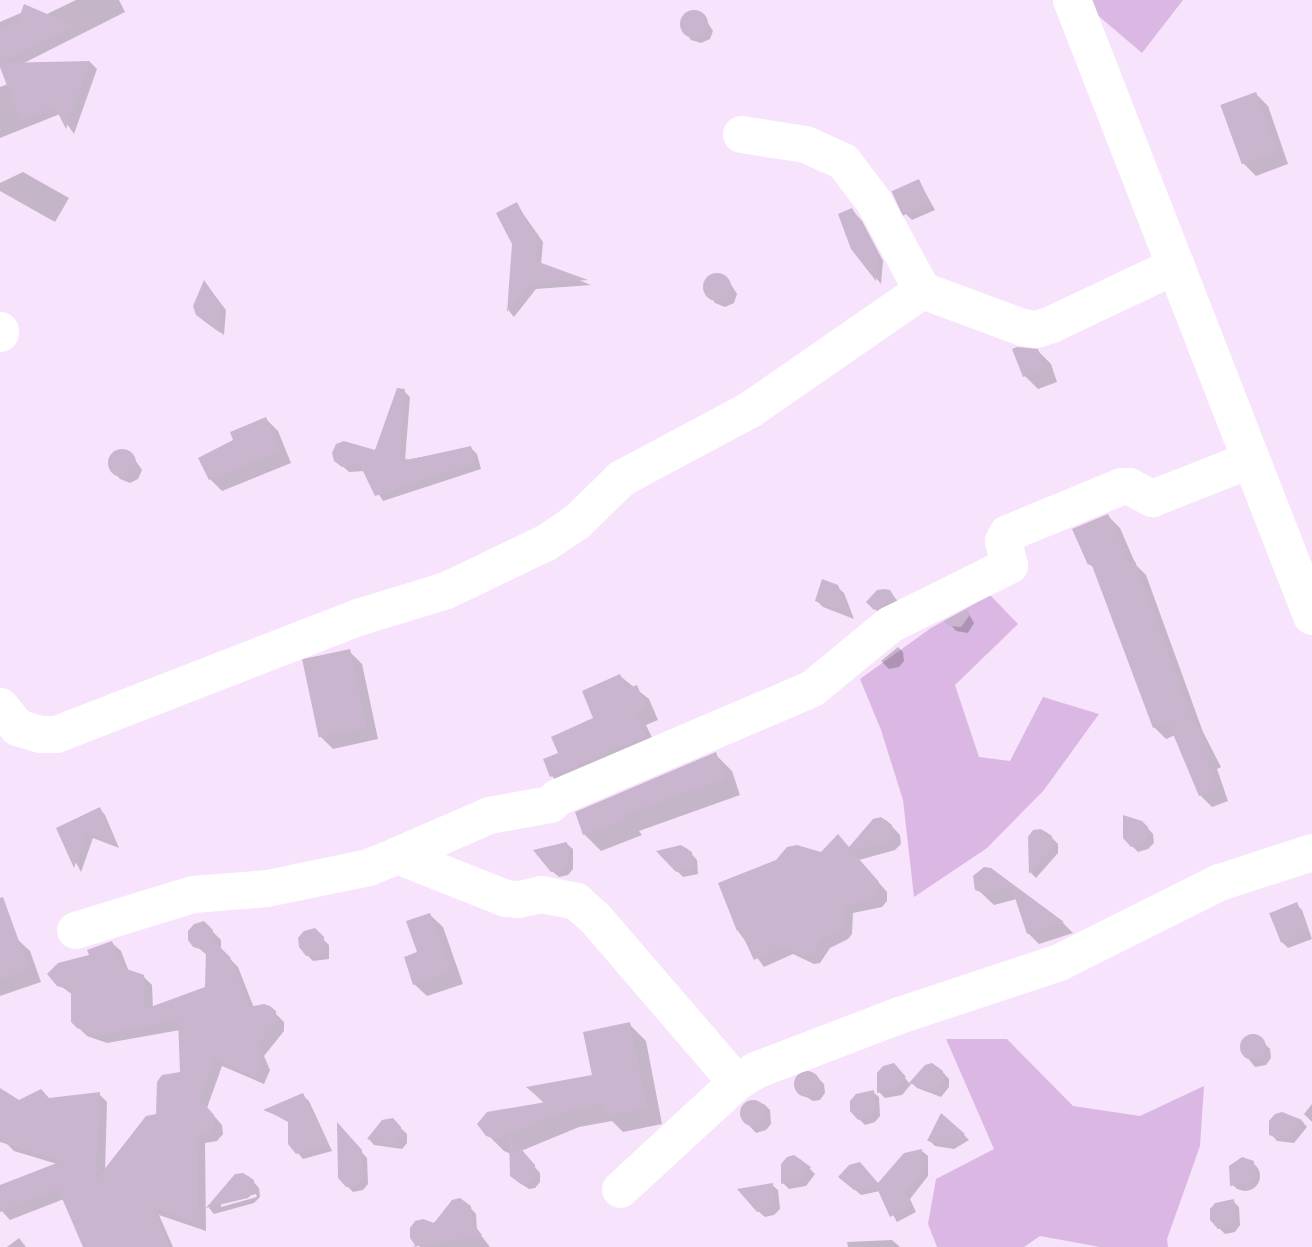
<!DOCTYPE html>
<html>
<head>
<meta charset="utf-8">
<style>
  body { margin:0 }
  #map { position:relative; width:1312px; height:1247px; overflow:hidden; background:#f7e3fc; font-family:Bitter,serif }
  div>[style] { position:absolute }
  .green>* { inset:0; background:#dab8e3 }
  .shadow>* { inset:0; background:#0003 }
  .round { border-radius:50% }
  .building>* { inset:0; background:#c9b6ce; transform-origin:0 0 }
  .street>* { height:37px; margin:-18.5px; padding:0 18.5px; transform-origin:18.5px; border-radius:18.5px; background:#fff }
  .secondary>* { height:38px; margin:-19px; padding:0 19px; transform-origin:19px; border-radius:19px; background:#fff }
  span { translate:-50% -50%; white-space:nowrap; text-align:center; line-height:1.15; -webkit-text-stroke:6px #fff; paint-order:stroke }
</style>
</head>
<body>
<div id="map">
  <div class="green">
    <div style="clip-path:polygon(1085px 0,1183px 0,1142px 53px,1088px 7px)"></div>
    <div style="clip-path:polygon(990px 595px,1018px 624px,955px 685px,979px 757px,1010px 761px,1043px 697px,1099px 714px,1044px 790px,987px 848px,914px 897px,903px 800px,881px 730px,860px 679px,931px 628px)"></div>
    <div style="clip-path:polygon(946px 1039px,1007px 1039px,1073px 1106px,1140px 1116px,1204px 1086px,1200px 1146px,1167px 1239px,1168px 1247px,1100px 1247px,1040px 1236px,1024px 1247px,937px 1247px,928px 1224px,936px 1179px,994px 1149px)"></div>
  </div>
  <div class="shadow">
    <div style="clip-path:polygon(76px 0,119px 0,125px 12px,20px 65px,90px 62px,97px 69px,74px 134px,60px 114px,0 138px,0 87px,8px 84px,0 64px,0 22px,23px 12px,45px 15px)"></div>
    <div style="clip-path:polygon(693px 11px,703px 15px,713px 31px,710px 39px,701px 43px,691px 40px,681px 24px,685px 15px)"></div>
    <div style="clip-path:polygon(1256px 94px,1268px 106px,1288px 164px,1256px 176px,1243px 163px)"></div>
    <div style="clip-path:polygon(23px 172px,69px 198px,55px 222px,0 191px,0 183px)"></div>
    <div style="clip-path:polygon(919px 181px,935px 210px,912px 220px,906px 214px)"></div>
    <div style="clip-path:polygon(517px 205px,543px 242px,541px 265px,591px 285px,536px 289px,514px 317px,509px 311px)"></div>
    <div style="clip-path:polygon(852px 210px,862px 221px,883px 261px,881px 284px,852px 248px)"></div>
    <div style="clip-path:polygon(717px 274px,727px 278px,737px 294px,734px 303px,725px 307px,715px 303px,704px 287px,708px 278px)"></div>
    <div style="clip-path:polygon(209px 288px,226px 310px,224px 335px,204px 321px)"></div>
    <div style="clip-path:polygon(1038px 351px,1051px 364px,1057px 382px,1038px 389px,1025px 376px)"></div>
    <div style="clip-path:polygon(404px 391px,410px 397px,405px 460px,471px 448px,477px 454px,481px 469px,383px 501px,365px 471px,349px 472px,336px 460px,376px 452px)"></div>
    <div style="clip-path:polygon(266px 419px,278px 431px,291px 463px,222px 491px,210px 479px,236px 441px)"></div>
    <div style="clip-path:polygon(122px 451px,131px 454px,142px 470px,138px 479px,130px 483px,120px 479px,109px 464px,113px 454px)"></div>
    <div style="clip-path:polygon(1108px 516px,1120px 528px,1136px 565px,1146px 575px,1203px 732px,1221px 767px,1217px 769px,1228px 801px,1212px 807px,1200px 795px,1175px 735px,1166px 739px,1154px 727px,1095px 569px,1089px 564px)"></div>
    <div style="clip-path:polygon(837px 587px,844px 593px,854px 619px,823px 607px,817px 601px)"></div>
    <div style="clip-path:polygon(889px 592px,900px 603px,881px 615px,875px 609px)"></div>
    <div style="clip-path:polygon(967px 611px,974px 623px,968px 633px,956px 631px,947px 621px)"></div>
    <div style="clip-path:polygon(898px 647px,903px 652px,904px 661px,899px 667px,889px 669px,881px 661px)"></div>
    <div style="clip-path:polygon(349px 651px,362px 664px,378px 739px,333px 749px,320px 736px)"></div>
    <div style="clip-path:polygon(620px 676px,649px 699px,658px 720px,646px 725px,657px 748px,563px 788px,552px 776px,560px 754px,596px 719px)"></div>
    <div style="clip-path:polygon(715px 754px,732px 771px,740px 795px,639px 831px,642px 835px,601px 851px,584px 834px)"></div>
    <div style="clip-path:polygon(100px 809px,105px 815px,119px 848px,93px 838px,81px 872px,58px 829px)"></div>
    <div style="clip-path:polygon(874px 820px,886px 820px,900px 835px,901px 844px,895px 850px,859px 860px,887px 892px,887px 901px,882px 907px,853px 913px,852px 934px,848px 939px,830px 948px,820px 963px,814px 964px,793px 954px,764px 967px,738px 931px,822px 854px,849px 849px)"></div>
    <div style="clip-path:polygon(1142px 822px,1153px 834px,1154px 843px,1148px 849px,1138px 852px,1132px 846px)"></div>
    <div style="clip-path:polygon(1034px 832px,1046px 832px,1058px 844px,1058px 853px,1036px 878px,1031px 873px,1030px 837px)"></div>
    <div style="clip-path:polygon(567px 844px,573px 849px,573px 869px,568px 875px,559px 877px,552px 871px)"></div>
    <div style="clip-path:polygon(686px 848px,697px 860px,698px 874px,683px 877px,659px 852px)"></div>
    <div style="clip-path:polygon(991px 869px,1063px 923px,1073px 933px,1039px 944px,1028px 933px,1017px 899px,994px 905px,977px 889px,975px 877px,978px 872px)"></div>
    <div style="clip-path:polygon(1296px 904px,1302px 910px,1312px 939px,1288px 948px,1282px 942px)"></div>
    <div style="clip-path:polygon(430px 915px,443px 927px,463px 984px,427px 996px,414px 984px)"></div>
    <div style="clip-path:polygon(204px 923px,221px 940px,221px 950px,238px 967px,254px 1008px,269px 1007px,284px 1022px,284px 1031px,264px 1056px,270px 1070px,264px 1084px,222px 1066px,207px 1108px,222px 1125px,223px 1134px,217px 1141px,205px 1143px,206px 1231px,159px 1215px,173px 1247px,85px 1247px,64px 1199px,10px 1220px,0 1209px,0 1187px,57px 1164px,14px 1151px,5px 1142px,0 1127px,0 1090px,19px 1102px,99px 1094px,107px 1102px,105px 1172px,157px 1115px,181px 1073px,180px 1030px,107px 1043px,87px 1036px,78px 1027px,73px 995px,58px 984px,112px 943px,121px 951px,129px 972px,143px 976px,152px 985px,153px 1008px,207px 988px,208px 956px,195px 945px)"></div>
    <div style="clip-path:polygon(314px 930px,329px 945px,329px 959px,313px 961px,307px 955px)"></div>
    <div style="clip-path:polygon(17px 939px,30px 951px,41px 982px,0 996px,0 945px)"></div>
    <div style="clip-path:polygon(629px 1024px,646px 1041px,662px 1124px,623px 1132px,612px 1121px,579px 1127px,521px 1151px,540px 1173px,540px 1182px,535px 1188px,529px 1189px,518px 1182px,511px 1154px,504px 1151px,487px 1134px,545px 1104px,529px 1089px,594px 1076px)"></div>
    <div style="clip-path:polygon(1247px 1037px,1259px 1038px,1270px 1049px,1271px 1058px,1266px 1065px,1255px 1067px,1243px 1052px,1242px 1043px)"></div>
    <div style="clip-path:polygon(926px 1067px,938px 1067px,949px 1079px,949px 1087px,941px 1097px,917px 1088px,912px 1083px,902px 1095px,885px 1098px,879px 1092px,899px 1071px,910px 1084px)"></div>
    <div style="clip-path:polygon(813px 1073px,824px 1084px,825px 1093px,820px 1100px,813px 1101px,796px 1091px,796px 1079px)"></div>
    <div style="clip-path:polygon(873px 1092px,879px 1097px,880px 1116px,875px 1122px,865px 1125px,859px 1119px)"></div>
    <div style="clip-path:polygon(303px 1096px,309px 1101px,332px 1151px,303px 1159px,297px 1152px,290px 1123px,266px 1110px)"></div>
    <div style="clip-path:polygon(747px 1103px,764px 1104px,770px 1110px,771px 1124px,766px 1130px,756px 1133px,742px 1118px,742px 1109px)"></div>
    <div style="clip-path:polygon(1312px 1104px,1312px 1122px,1304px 1114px)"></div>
    <div style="clip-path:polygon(1282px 1114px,1302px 1121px,1307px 1127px,1294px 1143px,1277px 1141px,1271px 1134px)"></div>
    <div style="clip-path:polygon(941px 1116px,964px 1135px,969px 1140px,954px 1149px,935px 1146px,930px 1141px)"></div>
    <div style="clip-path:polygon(392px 1120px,407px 1134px,407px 1143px,402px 1149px,374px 1145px,369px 1139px)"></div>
    <div style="clip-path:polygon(339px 1127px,367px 1158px,368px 1184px,363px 1190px,353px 1192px,347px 1186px)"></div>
    <div style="clip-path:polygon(922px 1151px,928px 1156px,928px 1176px,910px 1199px,916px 1212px,897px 1222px,880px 1191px,861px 1195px,846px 1182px,878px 1185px)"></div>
    <div style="clip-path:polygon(788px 1159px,800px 1159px,815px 1174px,806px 1186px,789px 1189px,783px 1183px)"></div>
    <div class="round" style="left:1230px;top:1161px;width:30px;height:30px"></div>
    <div style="clip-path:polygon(evenodd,236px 1176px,248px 1176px,259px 1188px,260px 1197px,254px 1203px,214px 1214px,209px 1208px,236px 1176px,256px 1194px,257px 1197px,221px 1207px,221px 1203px,256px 1194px)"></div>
    <div style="clip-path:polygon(772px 1185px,778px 1190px,780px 1209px,774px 1215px,765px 1217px,758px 1211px)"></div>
    <div style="clip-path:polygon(1233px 1201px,1239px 1207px,1240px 1225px,1235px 1232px,1225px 1234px,1219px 1228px)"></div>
    <div style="clip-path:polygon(465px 1202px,476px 1214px,477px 1230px,490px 1247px,420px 1247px,412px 1237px)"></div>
    <div style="clip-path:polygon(19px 1238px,26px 1247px,7px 1247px)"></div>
    <div style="clip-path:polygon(892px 1240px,900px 1247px,848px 1247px,847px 1242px)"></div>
  </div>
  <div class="building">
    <div style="clip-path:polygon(24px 4px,75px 26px,0 63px,90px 61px,66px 129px,55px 107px,20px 120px,0 67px,0 28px,18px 21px)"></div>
    <div class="round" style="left:680px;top:10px;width:28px;height:28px"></div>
    <div style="left:1256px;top:92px;width:63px;height:38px;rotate:70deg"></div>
    <div style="left:919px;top:179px;width:27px;height:30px;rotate:66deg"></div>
    <div style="clip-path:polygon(517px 202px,531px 230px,538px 234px,536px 261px,588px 280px,530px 284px,507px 312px,512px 244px,496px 213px)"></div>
    <div style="clip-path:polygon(852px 208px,878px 254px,876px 281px,851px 249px,838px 214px)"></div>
    <div class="round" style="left:703px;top:273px;width:28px;height:28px"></div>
    <div style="clip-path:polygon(204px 280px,220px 303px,219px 332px,196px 315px,193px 306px)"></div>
    <div style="clip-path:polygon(1017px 347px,1038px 349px,1045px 369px,1023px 377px,1012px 349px)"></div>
    <div style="clip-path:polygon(397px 388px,405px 389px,400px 457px,408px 459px,399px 462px,471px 446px,476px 463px,375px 496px,360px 465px,342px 467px,334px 461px,332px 453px,336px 444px,344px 441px,375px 450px)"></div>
    <div style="clip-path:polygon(266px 417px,280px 451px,209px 480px,198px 458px,233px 440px,230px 432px)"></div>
    <div class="round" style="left:108px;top:449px;width:28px;height:28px"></div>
    <div style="clip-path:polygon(1108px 514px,1130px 563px,1135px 561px,1194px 724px,1197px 723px,1210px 755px,1206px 757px,1218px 789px,1199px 796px,1168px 722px,1153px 728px,1091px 563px,1088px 565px,1072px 529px)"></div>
    <div style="clip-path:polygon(822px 579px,838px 585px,850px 615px,815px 601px)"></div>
    <div style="clip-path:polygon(884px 589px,890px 590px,895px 598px,874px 610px,866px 602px,877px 590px)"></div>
    <div style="clip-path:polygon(968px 609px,969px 616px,961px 627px,948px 626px,944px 621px)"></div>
    <div style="left:350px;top:649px;width:80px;height:49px;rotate:78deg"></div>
    <div style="clip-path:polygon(620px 674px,626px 689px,637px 685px,647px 708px,636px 713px,646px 736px,550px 777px,543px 759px,558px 753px,551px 737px,593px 718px,582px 691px)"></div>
    <div style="clip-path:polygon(716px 752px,725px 779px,624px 814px,628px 818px,583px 835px,575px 812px)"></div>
    <div style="clip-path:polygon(100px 807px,115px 844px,87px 833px,74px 868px,56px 828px)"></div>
    <div style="clip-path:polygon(1123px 815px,1142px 821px,1148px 827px,1148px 837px,1142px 844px,1131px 847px,1123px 838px)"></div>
    <div style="clip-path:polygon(881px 817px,892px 825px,893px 835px,886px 842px,852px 851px,879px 882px,879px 892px,873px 899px,845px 905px,844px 925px,840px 931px,822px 940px,811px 955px,804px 956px,783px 946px,754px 960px,740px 930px,737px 931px,718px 883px,776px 860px,787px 847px,797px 845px,821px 852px,838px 834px,849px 847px,873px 819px)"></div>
    <div style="clip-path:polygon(1041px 829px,1052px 836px,1053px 847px,1029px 874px,1028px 837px,1033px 830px)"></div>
    <div style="clip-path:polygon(567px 842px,568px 862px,562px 870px,551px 872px,533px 850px)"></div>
    <div style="clip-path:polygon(681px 845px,692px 852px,693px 868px,676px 872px,656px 851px)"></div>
    <div style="clip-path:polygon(984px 867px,991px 868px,1064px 922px,1027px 934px,1011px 886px,989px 895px,975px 890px,973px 876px)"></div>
    <div style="clip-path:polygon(3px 897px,29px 969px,0 979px,0 898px)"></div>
    <div style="left:1297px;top:902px;width:32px;height:30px;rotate:68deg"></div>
    <div style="clip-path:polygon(430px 913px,451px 971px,413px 985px,404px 957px,417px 952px,406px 921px)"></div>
    <div style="clip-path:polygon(204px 921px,213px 930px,213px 940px,230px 957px,249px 1007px,264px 1004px,270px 1006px,276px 1011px,276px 1022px,256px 1046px,262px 1061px,255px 1077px,214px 1059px,199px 1098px,214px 1115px,215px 1125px,209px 1133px,197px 1135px,199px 1224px,153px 1208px,169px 1247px,83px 1247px,58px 1189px,0 1212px,0 1185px,62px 1161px,0 1142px,0 1088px,19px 1100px,41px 1089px,49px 1098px,100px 1092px,96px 1180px,146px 1116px,156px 1114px,157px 1082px,162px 1075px,180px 1072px,178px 1020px,97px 1036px,77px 1028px,71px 1022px,71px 990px,57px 986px,47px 974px,58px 963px,89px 955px,87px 950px,112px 941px,124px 968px,144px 975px,145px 1009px,205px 987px,206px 951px,193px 947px,188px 940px,188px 931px,194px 924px)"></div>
    <div style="clip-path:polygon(315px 928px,324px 937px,324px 953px,306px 956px,299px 947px,298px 938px,304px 931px)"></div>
    <div style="clip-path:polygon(630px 1022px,647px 1108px,605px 1116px,602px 1104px,563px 1112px,496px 1139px,486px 1136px,477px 1124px,487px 1112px,546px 1102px,526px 1087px,592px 1075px,583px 1032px)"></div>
    <div class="round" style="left:1240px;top:1034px;width:26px;height:26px"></div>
    <div style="clip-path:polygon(894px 1063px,906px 1077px,896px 1089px,877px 1093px,877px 1073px,883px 1066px)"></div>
    <div style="clip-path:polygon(932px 1063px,943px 1071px,944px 1081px,935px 1092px,909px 1083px,925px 1065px)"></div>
    <div class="round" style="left:794px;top:1071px;width:26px;height:26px"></div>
    <div style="clip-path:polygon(874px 1090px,875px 1110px,869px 1117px,858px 1120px,850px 1111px,850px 1101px,856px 1094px)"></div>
    <div style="clip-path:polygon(303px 1093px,328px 1145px,296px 1154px,288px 1144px,288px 1120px,263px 1110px)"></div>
    <div class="round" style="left:740px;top:1100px;width:26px;height:26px"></div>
    <div style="clip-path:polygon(1282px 1112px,1302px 1120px,1288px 1138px,1280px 1139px,1269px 1135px,1269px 1121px,1275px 1114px)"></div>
    <div style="clip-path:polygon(941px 1113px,965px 1134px,947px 1144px,927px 1141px)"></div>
    <div style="clip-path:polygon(393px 1118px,401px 1127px,401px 1136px,396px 1144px,388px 1145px,367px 1139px,382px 1120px)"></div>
    <div style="clip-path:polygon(337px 1122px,362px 1150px,363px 1178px,357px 1185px,346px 1187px,338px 1178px)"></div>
    <div style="clip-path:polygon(509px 1135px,535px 1165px,535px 1175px,529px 1183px,521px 1184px,510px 1176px)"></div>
    <div style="clip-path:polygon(922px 1149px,923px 1170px,905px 1192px,912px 1206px,890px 1217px,876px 1186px,854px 1190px,838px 1177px,849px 1165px,860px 1162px,878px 1183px,904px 1153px)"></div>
    <div style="clip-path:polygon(794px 1155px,811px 1167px,800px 1180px,781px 1184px,781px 1164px,787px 1157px)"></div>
    <div style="clip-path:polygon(1242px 1157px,1254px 1161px,1255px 1175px,1248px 1183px,1230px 1186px,1229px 1166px)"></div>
    <div style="clip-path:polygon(243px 1173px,254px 1180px,255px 1191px,248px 1198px,206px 1208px,235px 1174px)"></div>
    <div style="clip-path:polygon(773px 1183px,774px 1202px,768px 1209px,757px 1212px,737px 1189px)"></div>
    <div style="clip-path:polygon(460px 1198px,471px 1206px,472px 1222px,482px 1235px,413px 1247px,415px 1245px,410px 1238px,410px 1228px,415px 1221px,423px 1219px,434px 1223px,452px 1200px)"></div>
    <div style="clip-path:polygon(1234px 1199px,1235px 1219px,1229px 1226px,1218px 1229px,1210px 1220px,1210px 1209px,1215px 1203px)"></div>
  </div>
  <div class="street">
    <div style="left:741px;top:134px;width:65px;rotate:8.9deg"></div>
    <div style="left:805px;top:144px;width:42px;rotate:24.1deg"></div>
    <div style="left:843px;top:161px;width:51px;rotate:52.9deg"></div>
    <div style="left:874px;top:202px;width:100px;rotate:61.4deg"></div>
    <div style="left:922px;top:290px;width:107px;rotate:20.3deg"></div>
    <div style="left:1022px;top:327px;width:14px;rotate:8deg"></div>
    <div style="left:1036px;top:329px;width:16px;rotate:-18deg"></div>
    <div style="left:1051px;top:324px;width:138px;rotate:-25.3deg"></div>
    <div style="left:0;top:330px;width:3px;rotate:90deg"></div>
    <div style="left:0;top:706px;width:27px;rotate:51deg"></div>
    <div style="left:17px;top:727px;width:24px;rotate:17deg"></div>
    <div style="left:40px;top:734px;width:16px"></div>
    <div style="left:56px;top:734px;width:327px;rotate:-21.2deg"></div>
    <div style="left:361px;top:616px;width:89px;rotate:-17deg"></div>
    <div style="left:446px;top:590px;width:111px;rotate:-25.6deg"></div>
    <div style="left:546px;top:542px;width:36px;rotate:-34deg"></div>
    <div style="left:576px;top:522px;width:63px;rotate:-44.4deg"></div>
    <div style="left:621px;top:478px;width:146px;rotate:-28.1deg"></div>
    <div style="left:750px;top:409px;width:209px;rotate:-34.7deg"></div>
    <div style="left:397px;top:855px;width:100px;rotate:-23.5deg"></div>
    <div style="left:489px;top:815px;width:62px;rotate:-10.2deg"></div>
    <div style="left:550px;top:804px;width:10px;rotate:-45deg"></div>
    <div style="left:557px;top:797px;width:277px;rotate:-23.1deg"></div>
    <div style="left:812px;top:688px;width:101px;rotate:-39.4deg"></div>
    <div style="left:890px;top:624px;width:133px;rotate:-26.4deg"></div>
    <div style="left:1009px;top:565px;width:25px;rotate:-104deg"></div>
    <div style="left:1003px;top:541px;width:9px;rotate:-63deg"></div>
    <div style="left:1007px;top:533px;width:123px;rotate:-22.4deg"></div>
    <div style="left:1121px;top:486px;width:8px"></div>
    <div style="left:1129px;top:486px;width:26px;rotate:28deg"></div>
    <div style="left:1152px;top:498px;width:106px;rotate:-21.5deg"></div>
    <div style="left:75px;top:930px;width:123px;rotate:-17deg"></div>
    <div style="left:193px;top:894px;width:74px;rotate:-4.6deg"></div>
    <div style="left:267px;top:888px;width:103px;rotate:-11.7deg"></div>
    <div style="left:368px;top:867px;width:31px;rotate:-22deg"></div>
    <div style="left:397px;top:855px;width:116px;rotate:21.7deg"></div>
    <div style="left:505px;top:898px;width:13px;rotate:4deg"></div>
    <div style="left:518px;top:899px;width:24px;rotate:-12deg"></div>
    <div style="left:541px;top:894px;width:36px;rotate:11deg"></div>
    <div style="left:576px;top:901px;width:25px;rotate:42deg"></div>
    <div style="left:595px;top:918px;width:216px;rotate:49.3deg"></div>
    <div style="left:620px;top:1189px;width:158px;rotate:-42.7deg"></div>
    <div style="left:736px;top:1082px;width:22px;rotate:-32deg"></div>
    <div style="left:755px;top:1070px;width:154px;rotate:-20.9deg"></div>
    <div style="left:899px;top:1015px;width:169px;rotate:-18.3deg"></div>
    <div style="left:1059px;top:962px;width:179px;rotate:-26.6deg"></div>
    <div style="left:1219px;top:882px;width:98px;rotate:-17.9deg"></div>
  </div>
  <div class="secondary">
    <div style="left:1072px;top:0;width:661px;rotate:68.71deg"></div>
  </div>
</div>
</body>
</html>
